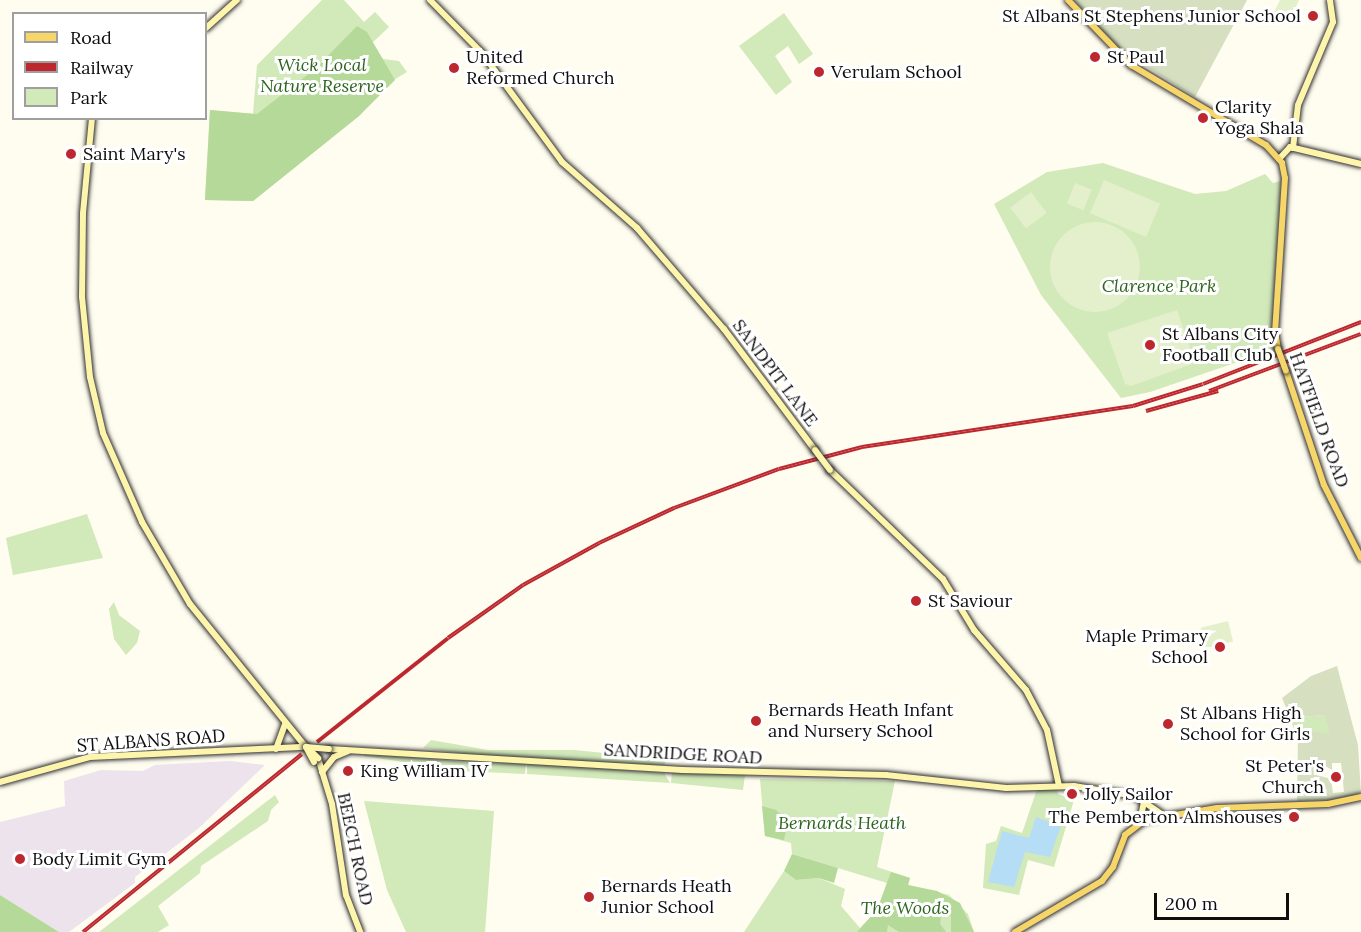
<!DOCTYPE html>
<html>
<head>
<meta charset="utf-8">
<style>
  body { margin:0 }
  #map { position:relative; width:1361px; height:932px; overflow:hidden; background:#fffcf0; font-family:Lora,serif }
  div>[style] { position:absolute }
  .industrial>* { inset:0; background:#ece3ed }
  .green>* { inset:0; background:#d2e9ba }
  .forest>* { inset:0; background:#b5d999 }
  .cemetery>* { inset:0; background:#d6e0c1 }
  .pitch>* { inset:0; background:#e3f0cb; transform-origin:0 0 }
  .round { border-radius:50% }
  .water>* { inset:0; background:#b5ddf5 }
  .roads { filter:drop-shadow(0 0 2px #303030) drop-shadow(0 0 2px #303030) }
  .secondary>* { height:6px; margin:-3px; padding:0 3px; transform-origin:3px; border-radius:3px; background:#fdf5ac }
  .primary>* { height:6px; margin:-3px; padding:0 3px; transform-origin:3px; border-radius:3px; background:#f6d569 }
  .rail>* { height:4px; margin-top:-2px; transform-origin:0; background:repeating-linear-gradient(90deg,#fff 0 4.5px,#bc282e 0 9px); box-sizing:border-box; border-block:2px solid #bc282e }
  .bridges { filter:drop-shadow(0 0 2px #303030) drop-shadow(0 0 2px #303030) }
  .secondary-bridge>* { height:6px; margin:-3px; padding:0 3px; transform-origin:3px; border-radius:3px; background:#fdf5ac }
  .primary-bridge>* { height:6px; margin:-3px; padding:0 3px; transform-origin:3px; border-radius:3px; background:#f6d569 }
  .dots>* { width:16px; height:16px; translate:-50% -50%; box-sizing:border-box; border:3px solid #fff; border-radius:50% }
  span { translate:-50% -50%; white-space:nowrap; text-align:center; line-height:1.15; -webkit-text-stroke:6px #fff; paint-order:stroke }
  .poi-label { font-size:18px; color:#0e0e0e }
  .right { translate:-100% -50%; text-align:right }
  .left { translate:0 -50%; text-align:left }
  .park-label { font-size:18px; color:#2d651f; font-style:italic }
  .street-label { font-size:18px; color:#0e0e0e }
  .legend { position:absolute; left:12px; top:12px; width:195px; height:108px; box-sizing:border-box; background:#fff; border:2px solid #9f9f9f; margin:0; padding:8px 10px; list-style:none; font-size:18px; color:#0e0e0e }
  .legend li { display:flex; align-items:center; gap:12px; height:30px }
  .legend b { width:30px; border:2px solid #9f9f9f }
  .scale { position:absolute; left:1154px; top:893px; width:135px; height:27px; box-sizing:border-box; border:3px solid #0e0e0e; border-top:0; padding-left:8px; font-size:18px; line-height:21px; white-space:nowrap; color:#0e0e0e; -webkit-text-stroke:4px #fff; paint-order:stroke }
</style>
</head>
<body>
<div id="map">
  <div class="industrial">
    <div style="clip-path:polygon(230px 761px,265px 765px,199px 828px,135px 877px,135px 883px,69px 932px,59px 932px,0 895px,0 822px,65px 806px,64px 781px,101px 770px,143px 771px,155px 765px)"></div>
  </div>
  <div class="green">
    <div style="clip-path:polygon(322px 0,344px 0,364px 22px,375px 12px,389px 27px,371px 44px,383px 59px,399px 61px,407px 72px,387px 84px,359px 116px,253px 201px,205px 200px,210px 110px,253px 114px,257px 65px)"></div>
    <div style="clip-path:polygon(784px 13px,813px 54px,799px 64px,788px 46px,775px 56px,792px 82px,776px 95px,739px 46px)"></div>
    <div style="clip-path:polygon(1103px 163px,1195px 194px,1226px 191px,1265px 174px,1273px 183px,1281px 181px,1273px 310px,1276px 349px,1150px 392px,1121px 398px,1041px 295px,994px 204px,1047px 172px)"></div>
    <div style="clip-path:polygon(87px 514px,103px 558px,13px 575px,6px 538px)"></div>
    <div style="clip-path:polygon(114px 602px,119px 615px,140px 631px,137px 643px,126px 655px,114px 639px,109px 609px)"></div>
    <div style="clip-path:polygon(1324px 715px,1331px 735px,1294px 729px,1290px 718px)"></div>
    <div style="clip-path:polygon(431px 740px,488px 750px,574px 750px,667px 759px,664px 765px,650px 765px,470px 755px,423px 748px)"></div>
    <div style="clip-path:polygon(363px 752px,480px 764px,526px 762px,525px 774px,462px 771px,364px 756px)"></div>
    <div style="clip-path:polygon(527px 763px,664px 773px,670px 783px,527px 774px)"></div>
    <div style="clip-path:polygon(672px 771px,745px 775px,743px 790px,671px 783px)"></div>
    <div style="clip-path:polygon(760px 779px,895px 781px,877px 867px,910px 878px,908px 885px,949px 895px,968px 914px,974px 932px,744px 932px,784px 871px,796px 880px,819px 878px,845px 889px,841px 906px,860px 928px,877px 910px,887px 883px,792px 854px,791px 843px,765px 836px)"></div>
    <div style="clip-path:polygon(1057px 787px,1058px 794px,1074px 800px,1054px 867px,1028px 860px,1019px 895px,983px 888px,986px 844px,996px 841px,1001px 826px,1022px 833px,1037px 789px)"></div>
    <div style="clip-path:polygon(275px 795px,279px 802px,271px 810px,268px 821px,201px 866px,200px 873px,158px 906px,169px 925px,158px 932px,99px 932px)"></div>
    <div style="clip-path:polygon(364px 801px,494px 811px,485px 932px,406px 932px,387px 890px)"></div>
  </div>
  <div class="forest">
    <div style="clip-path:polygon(357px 26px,367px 32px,395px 80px,359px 116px,253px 201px,205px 200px,210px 110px,257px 114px,315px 69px)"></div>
    <div style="clip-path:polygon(762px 806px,776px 810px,788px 821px,784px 840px,765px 836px)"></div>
    <div style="clip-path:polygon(792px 854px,838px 868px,834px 883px,819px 878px,796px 880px,784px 871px)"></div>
    <div style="clip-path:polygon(891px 872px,910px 878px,908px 885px,937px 891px,960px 903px,974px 932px,951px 932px,951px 916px,942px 909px,940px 924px,946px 932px,899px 932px,888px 925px,887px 932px,857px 932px,877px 910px)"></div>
    <div style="clip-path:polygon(0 895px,59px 932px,0 932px)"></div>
  </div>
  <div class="cemetery">
    <div style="clip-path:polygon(1074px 0,1247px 0,1195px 97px,1114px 46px)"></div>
    <div style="clip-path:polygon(evenodd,1337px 666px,1358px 745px,1361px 793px,1340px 800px,1297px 801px,1298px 736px,1294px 729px,1330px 734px,1324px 715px,1290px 718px,1282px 698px,1311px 676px,1337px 666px,1332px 763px,1341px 763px,1344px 792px,1333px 793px,1330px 773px,1328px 778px,1316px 775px,1316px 769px,1322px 768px,1322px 764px,1332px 770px,1332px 763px)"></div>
  </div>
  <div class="pitch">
    <div style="clip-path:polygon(1280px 0,1299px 0,1288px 24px,1272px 16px)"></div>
    <div style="left:1104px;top:180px;width:61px;height:36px;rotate:23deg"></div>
    <div style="left:1075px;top:183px;width:18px;height:22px;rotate:22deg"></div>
    <div style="left:1031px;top:192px;width:26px;height:26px;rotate:53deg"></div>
    <div class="round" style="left:1050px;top:222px;width:90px;height:90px"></div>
    <div style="clip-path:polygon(1177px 310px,1195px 363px,1131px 386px,1125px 384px,1107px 333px)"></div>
    <div style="left:1228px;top:621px;width:21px;height:28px;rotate:76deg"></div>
  </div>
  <div class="water">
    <div style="clip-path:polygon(1036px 817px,1061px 826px,1050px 857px,1025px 852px,1014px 887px,988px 882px,1002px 831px,1029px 838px)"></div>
  </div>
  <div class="roads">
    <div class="secondary">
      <div style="left:430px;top:0;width:74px;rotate:45.5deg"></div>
      <div style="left:482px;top:53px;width:135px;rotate:53.7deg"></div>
      <div style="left:562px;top:162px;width:100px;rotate:41.3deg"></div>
      <div style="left:637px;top:228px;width:133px;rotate:49.3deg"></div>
      <div style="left:724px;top:329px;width:151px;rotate:53.1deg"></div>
      <div style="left:206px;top:28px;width:42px;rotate:-42.1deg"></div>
      <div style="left:92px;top:118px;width:96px;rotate:95.4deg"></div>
      <div style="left:83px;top:214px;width:83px;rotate:90.7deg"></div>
      <div style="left:82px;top:297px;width:80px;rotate:84.3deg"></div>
      <div style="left:90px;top:377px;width:57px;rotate:76.9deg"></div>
      <div style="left:103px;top:433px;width:97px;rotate:66.3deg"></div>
      <div style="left:142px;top:522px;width:95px;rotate:59.7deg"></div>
      <div style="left:190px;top:604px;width:184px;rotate:51deg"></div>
      <div style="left:1293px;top:148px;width:43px;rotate:-83.4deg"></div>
      <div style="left:1298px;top:105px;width:90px;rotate:-67.1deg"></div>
      <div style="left:1333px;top:22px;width:22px;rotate:-98deg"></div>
      <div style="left:1279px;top:159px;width:16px;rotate:-47deg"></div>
      <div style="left:1290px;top:147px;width:73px;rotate:13.5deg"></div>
      <div style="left:830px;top:470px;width:157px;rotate:44deg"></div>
      <div style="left:943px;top:579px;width:60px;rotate:58.7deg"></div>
      <div style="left:974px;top:630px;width:79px;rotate:49.1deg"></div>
      <div style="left:1026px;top:690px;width:45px;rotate:62.3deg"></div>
      <div style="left:1047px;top:730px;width:57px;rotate:77.9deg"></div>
      <div style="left:276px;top:749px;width:27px;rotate:-70deg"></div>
      <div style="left:329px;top:749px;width:354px;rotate:3.4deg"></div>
      <div style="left:682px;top:770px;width:204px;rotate:1.4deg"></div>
      <div style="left:886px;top:775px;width:121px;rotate:6.2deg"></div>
      <div style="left:1006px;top:788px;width:68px;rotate:-1.7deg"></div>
      <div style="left:1074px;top:786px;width:62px;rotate:9.3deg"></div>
      <div style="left:1135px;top:796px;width:36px;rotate:34deg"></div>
      <div style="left:318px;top:758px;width:48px;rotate:73.1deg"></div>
      <div style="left:332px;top:804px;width:92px;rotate:81.3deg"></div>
      <div style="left:346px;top:895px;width:40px;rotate:69deg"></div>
      <div style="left:322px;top:772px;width:19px;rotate:-51deg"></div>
      <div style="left:334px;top:757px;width:15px;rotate:-23deg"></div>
      <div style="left:0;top:782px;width:93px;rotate:-15.5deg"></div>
      <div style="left:90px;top:757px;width:216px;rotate:-2.7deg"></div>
      <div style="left:1140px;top:822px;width:20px;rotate:-79deg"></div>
    </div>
    <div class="primary">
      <div style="left:1068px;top:0;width:91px;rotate:45.9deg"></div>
      <div style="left:1131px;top:65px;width:157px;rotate:30.7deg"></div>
      <div style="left:1266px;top:145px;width:24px;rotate:48deg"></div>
      <div style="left:1282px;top:163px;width:15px;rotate:79deg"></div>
      <div style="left:1285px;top:178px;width:153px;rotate:93.7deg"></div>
      <div style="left:1275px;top:331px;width:18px;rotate:81deg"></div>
      <div style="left:1286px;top:371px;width:120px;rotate:71.6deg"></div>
      <div style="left:1324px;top:485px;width:82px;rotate:63.1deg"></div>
      <div style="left:1015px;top:932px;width:101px;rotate:-30.4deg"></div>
      <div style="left:1102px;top:881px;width:18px;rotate:-52deg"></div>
      <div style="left:1113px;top:867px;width:34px;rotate:-69deg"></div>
      <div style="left:1125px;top:835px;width:25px;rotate:-37deg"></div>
      <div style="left:1145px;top:820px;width:73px;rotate:-9.5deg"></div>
      <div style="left:1217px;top:808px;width:111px;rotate:-2.1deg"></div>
      <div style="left:1328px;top:804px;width:34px;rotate:-12deg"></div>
    </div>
  </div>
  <div class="rail">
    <div style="left:1209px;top:391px;width:162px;rotate:-20.6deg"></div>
    <div style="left:1146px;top:411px;width:75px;rotate:-15.5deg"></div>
    <div style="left:317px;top:742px;width:167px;rotate:-38.4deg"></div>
    <div style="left:448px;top:638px;width:92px;rotate:-35.2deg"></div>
    <div style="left:523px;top:585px;width:87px;rotate:-28.9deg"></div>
    <div style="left:599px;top:543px;width:83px;rotate:-25deg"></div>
    <div style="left:674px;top:508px;width:112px;rotate:-20.4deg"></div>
    <div style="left:779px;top:469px;width:86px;rotate:-14.8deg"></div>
    <div style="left:862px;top:447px;width:274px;rotate:-8.6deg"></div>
    <div style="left:1133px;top:406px;width:73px;rotate:-17.4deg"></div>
    <div style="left:1203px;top:384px;width:170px;rotate:-21.4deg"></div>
    <div style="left:83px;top:932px;width:282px;rotate:-39.1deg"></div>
  </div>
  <div class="bridges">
    <div class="secondary-bridge">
      <div style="left:815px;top:450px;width:25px;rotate:53deg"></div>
      <div style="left:306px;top:747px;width:23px;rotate:5deg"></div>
      <div style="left:306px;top:747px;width:17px;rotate:62deg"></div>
      <div style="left:307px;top:747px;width:16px;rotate:45deg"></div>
    </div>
    <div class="primary-bridge">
      <div style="left:1278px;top:349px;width:23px;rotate:70deg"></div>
    </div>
  </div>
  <div class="dots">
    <div style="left:1313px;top:16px;background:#bc282e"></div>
    <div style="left:1095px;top:57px;background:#bc282e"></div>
    <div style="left:454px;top:68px;background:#bc282e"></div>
    <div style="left:819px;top:72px;background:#bc282e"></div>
    <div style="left:1203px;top:118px;background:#bc282e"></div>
    <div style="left:71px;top:154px;background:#bc282e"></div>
    <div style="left:1150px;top:345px;background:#bc282e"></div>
    <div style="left:916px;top:601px;background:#bc282e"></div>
    <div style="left:1220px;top:647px;background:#bc282e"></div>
    <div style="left:756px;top:721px;background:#bc282e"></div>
    <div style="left:1168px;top:724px;background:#bc282e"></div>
    <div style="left:348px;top:771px;background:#bc282e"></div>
    <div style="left:1336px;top:777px;background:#bc282e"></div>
    <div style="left:1072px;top:794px;background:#bc282e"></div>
    <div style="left:1294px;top:817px;background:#bc282e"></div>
    <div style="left:20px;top:859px;background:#bc282e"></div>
    <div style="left:589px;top:897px;background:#bc282e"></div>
  </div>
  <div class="poi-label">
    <span class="right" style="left:1301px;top:16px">St Albans St Stephens Junior School</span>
    <span class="left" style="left:1107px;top:57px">St Paul</span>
    <span class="left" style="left:466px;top:68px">United<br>Reformed Church</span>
    <span class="left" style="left:831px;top:72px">Verulam School</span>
    <span class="left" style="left:1215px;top:118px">Clarity<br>Yoga Shala</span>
    <span class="left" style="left:83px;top:154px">Saint Mary's</span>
    <span class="left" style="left:1162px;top:345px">St Albans City<br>Football Club</span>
    <span class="left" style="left:928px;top:601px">St Saviour</span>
    <span class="right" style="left:1208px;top:647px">Maple Primary<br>School</span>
    <span class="left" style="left:768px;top:721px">Bernards Heath Infant<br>and Nursery School</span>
    <span class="left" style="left:1180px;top:724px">St Albans High<br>School for Girls</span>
    <span class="right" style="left:1324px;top:777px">St Peter's<br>Church</span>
    <span class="left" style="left:360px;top:771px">King William IV</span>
    <span class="left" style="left:1084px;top:794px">Jolly Sailor</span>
    <span class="right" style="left:1282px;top:817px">The Pemberton Almshouses</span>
    <span class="left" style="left:32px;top:859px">Body Limit Gym</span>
    <span class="left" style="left:601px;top:897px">Bernards Heath<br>Junior School</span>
  </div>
  <div class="park-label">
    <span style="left:322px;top:76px">Wick Local<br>Nature Reserve</span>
    <span style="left:1159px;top:286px">Clarence Park</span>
    <span style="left:842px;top:823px">Bernards Heath</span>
    <span style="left:905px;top:908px">The Woods</span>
  </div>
  <div class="street-label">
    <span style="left:775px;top:373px;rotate:53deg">SANDPIT LANE</span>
    <span style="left:1319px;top:420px;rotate:70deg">HATFIELD ROAD</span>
    <span style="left:151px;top:741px;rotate:-4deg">ST ALBANS ROAD</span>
    <span style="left:683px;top:754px;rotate:3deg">SANDRIDGE ROAD</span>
    <span style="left:355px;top:849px;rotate:78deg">BEECH ROAD</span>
  </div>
  <ul class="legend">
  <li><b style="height:8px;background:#f6d569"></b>Road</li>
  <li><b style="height:8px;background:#bc282e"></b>Railway</li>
  <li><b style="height:16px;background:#d2e9ba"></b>Park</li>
  </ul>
  <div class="scale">200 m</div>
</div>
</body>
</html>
